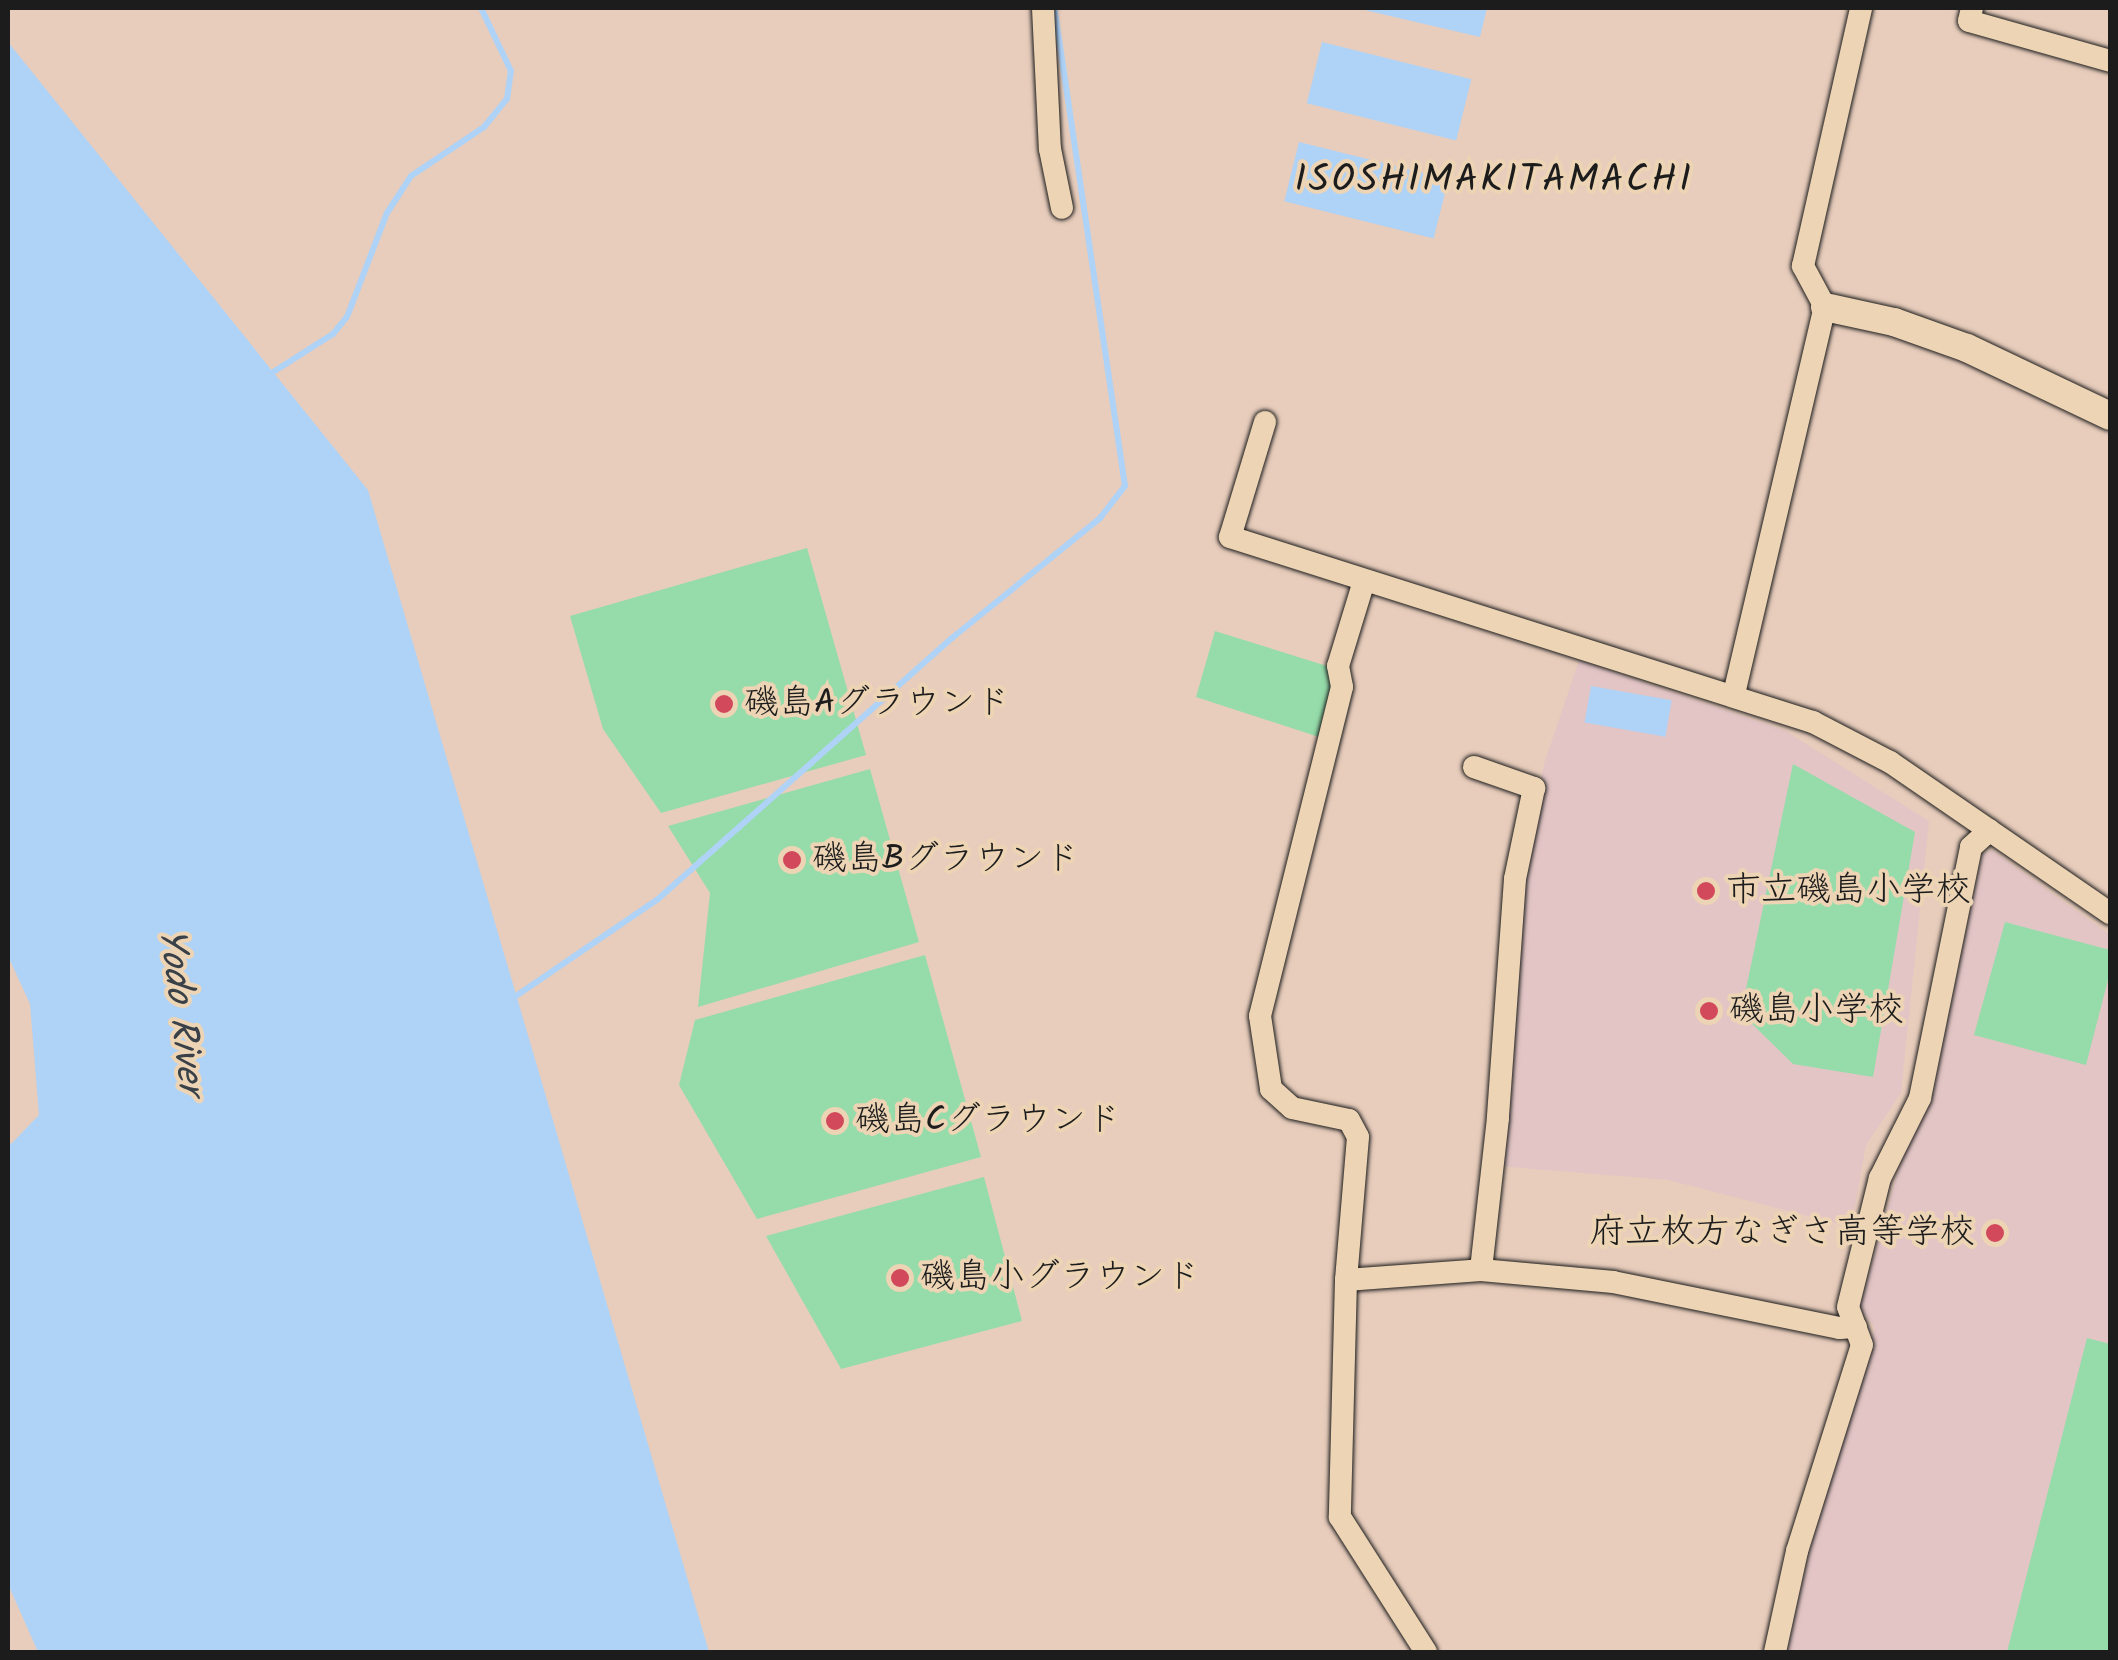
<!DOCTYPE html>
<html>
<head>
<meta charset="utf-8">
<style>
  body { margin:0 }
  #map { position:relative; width:2118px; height:1660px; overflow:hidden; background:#e8cdbc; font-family:Kalam,"Klee One",sans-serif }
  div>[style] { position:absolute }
  .built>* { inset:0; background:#e3c5c5 }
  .green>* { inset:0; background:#95dcaa }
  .water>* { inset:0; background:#afd2f7; transform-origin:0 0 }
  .stream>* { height:6px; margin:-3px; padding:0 3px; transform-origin:3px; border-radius:3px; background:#afd2f7 }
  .roads { filter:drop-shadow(0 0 2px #1c1c1c) drop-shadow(0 0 2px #1c1c1c) }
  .minor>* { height:22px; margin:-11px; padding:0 11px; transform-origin:11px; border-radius:11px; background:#ecd4b4 }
  .tertiary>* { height:28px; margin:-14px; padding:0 14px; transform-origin:14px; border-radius:14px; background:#ecd4b4 }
  .dots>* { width:28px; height:28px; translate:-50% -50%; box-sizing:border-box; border:5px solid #ecd4b4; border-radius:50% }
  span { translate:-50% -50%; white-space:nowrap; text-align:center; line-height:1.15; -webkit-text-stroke:8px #ecd4b4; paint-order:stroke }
  .poi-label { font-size:35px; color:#1c1c1c }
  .left { translate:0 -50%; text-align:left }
  .right { translate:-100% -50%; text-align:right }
  .neighbourhood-label { font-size:38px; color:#1c1c1c; letter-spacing:2.5px }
  .water-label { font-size:38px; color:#394048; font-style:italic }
  .frame { position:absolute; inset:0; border:10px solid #1c1c1c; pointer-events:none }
</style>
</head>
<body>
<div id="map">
  <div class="built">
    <div style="clip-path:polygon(1579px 660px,1784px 730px,1929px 821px,1901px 1093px,1866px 1145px,1851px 1227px,1668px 1180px,1498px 1166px,1515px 930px,1544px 764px)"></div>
    <div style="clip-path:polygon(1992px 850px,2110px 935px,2110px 1652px,1787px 1652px,1810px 1549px,1875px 1327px,1859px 1309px,1902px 1157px,1931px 1102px,1982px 855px)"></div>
  </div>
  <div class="green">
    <div style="clip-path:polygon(807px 548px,866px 755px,661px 813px,603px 729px,570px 616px)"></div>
    <div style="clip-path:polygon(1215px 631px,1330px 667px,1333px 685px,1319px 737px,1196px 697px)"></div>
    <div style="clip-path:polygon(1793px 764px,1915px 832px,1873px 1077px,1793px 1064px,1741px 1013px)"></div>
    <div style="clip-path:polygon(870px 769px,919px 942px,698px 1007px,710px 893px,668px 826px)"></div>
    <div style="clip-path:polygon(2005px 922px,2110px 950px,2110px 972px,2086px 1065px,1974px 1035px)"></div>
    <div style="clip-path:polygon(925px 955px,981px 1157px,757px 1219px,679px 1085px,695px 1020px)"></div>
    <div style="clip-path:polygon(984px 1177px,1022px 1321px,841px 1369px,766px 1236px)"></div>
    <div style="clip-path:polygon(2087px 1338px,2110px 1344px,2110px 1652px,2007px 1652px)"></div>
  </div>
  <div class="water">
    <div style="clip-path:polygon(1356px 8px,1487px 8px,1480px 37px)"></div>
    <div style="clip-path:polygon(8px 42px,368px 490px,709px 1652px,38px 1652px,8px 1584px,8px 1142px,11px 1144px,39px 1115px,30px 1004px,8px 956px)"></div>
    <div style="left:1322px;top:42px;width:154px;height:63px;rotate:14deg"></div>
    <div style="left:1299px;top:142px;width:154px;height:61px;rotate:14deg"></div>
    <div style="left:1591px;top:686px;width:82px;height:37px;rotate:10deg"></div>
  </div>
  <div class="stream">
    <div style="left:267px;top:376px;width:78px;rotate:-32.5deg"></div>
    <div style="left:333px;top:334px;width:22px;rotate:-51deg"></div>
    <div style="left:347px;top:317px;width:111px;rotate:-69deg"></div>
    <div style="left:387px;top:213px;width:44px;rotate:-57deg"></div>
    <div style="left:411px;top:176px;width:88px;rotate:-33.9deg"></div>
    <div style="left:484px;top:127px;width:36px;rotate:-51deg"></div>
    <div style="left:507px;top:99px;width:28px;rotate:-82deg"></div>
    <div style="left:511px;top:71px;width:70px;rotate:-115.5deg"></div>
    <div style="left:513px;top:998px;width:176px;rotate:-34.3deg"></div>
    <div style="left:658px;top:899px;width:393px;rotate:-41.6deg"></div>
    <div style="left:952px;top:638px;width:191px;rotate:-39deg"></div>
    <div style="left:1100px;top:518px;width:41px;rotate:-52deg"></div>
    <div style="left:1125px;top:486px;width:483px;rotate:-98.4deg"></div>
  </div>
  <div class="roads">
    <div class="minor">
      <div style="left:1043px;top:8px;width:141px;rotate:87.2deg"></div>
      <div style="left:1050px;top:149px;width:60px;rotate:78.5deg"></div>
      <div style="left:1972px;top:8px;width:13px;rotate:103deg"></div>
      <div style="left:1969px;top:21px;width:147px;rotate:15.8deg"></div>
      <div style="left:1265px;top:422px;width:120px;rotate:106.9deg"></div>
      <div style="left:1230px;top:537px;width:612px;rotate:17.61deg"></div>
      <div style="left:1813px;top:722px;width:87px;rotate:27.5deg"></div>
      <div style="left:1890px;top:762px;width:267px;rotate:34.5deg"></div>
      <div style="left:1364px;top:581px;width:89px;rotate:107deg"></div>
      <div style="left:1338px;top:666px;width:21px;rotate:79deg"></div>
      <div style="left:1342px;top:687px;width:339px;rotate:104deg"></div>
      <div style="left:1260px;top:1016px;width:74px;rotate:81.4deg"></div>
      <div style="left:1271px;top:1089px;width:28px;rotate:42deg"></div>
      <div style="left:1292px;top:1108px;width:58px;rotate:11.9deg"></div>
      <div style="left:1349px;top:1120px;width:19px;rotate:62deg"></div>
      <div style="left:1358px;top:1137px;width:144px;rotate:94.8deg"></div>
      <div style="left:1346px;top:1280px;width:237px;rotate:91.5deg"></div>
      <div style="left:1340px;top:1517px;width:160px;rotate:57.5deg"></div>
      <div style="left:1734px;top:694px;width:398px;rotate:-76.8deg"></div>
      <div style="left:1825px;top:307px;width:47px;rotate:-118.2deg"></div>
      <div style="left:1803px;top:266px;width:264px;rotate:-77.3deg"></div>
      <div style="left:1474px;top:767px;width:64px;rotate:19.3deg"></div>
      <div style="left:1534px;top:788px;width:93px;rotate:101.8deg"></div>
      <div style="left:1515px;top:879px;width:240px;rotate:94.1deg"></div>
      <div style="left:1498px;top:1118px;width:153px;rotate:96.4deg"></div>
      <div style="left:1346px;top:1280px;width:135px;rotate:-4.2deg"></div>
      <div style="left:1481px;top:1270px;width:133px;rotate:5.2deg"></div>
      <div style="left:1613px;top:1282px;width:231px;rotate:11.5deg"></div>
      <div style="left:1839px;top:1328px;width:17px;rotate:-3deg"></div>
      <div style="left:1775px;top:1652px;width:103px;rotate:-77.7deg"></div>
      <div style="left:1797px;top:1551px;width:216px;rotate:-72.5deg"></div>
      <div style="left:1862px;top:1345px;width:40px;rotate:-110.2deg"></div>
      <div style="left:1848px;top:1307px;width:133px;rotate:-76.1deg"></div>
      <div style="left:1880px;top:1178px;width:89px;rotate:-63.4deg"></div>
      <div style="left:1920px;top:1098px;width:256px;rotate:-78.5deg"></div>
      <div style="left:1971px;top:847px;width:25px;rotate:-42deg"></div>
    </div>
    <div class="tertiary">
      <div style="left:1825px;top:307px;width:71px;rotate:12.3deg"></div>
      <div style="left:1894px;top:322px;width:77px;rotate:19.6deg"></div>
      <div style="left:1967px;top:348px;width:158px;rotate:25.4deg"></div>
    </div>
  </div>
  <div class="dots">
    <div style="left:724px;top:704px;background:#d1495b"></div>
    <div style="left:792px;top:860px;background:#d1495b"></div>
    <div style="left:1706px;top:891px;background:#d1495b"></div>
    <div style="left:1709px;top:1011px;background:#d1495b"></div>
    <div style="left:835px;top:1121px;background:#d1495b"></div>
    <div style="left:1995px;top:1233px;background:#d1495b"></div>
    <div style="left:900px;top:1278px;background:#d1495b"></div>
  </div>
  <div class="poi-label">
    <span class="left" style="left:744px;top:704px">磯島Aグラウンド</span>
    <span class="left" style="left:812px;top:860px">磯島Bグラウンド</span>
    <span class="left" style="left:1726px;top:891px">市立磯島小学校</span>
    <span class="left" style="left:1729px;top:1011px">磯島小学校</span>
    <span class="left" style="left:855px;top:1121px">磯島Cグラウンド</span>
    <span class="right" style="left:1975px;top:1233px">府立枚方なぎさ高等学校</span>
    <span class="left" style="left:920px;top:1278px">磯島小グラウンド</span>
  </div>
  <div class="neighbourhood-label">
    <span style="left:1494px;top:182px">ISOSHIMAKITAMACHI</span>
  </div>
  <div class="water-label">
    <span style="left:179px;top:1011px;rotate:83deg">Yodo River</span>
  </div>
  <div class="frame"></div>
</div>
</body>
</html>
